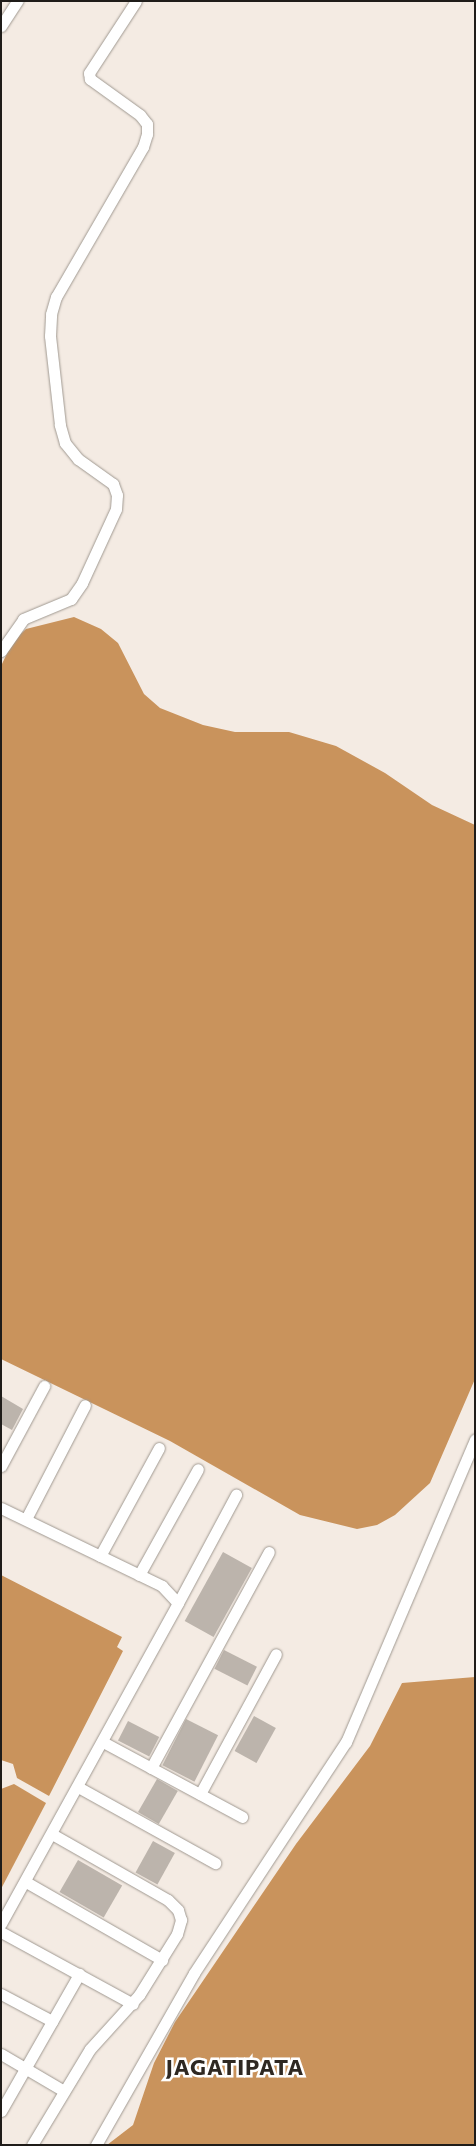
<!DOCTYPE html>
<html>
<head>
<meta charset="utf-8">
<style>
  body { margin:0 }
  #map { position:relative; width:476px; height:2146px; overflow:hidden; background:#f4ebe3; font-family:Commissioner,sans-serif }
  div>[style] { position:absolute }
  .water>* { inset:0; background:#c9935c }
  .building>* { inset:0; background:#bcb4ac; transform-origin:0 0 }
  .roads { filter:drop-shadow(0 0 1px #a09991) drop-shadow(0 0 1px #a09991) }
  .minor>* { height:11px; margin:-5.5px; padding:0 5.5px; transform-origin:5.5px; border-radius:5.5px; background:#fff }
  span { translate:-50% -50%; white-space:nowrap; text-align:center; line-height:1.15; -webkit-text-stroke:5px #fff; paint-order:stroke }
  .district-label { font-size:22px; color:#2e2822; font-weight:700; letter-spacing:1px }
  .frame { position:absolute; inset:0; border:2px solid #1f1c19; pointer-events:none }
</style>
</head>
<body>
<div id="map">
  <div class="water">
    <div style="clip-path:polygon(74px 617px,101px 629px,118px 643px,144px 694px,160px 708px,203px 725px,235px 732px,289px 732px,336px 746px,385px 773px,432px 805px,475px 825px,475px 1379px,430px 1483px,395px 1515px,377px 1525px,357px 1529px,300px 1515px,170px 1441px,1px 1359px,1px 666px,13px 641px,26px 629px)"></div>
    <div style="clip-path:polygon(1px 1575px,122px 1637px,117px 1647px,123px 1651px,49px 1796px,17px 1778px,13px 1764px,1px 1760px)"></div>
    <div style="clip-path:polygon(475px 1677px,475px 2145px,107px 2145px,133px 2125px,154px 2063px,175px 2022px,296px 1844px,370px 1746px,402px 1683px)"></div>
    <div style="clip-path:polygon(14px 1784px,46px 1803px,1px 1889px,1px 1789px)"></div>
  </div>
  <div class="building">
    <div style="clip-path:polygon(1px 1396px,23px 1409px,12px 1430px,1px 1424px)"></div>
    <div style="left:223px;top:1552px;width:33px;height:79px;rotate:29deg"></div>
    <div style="left:224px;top:1650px;width:37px;height:21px;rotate:27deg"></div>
    <div style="left:254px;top:1716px;width:25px;height:40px;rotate:29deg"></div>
    <div style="left:186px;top:1719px;width:36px;height:52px;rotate:27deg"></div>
    <div style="left:128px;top:1721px;width:35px;height:22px;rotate:27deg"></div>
    <div style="left:157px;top:1779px;width:24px;height:38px;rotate:30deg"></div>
    <div style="left:153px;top:1841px;width:25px;height:36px;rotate:29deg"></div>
    <div style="left:78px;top:1860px;width:51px;height:37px;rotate:30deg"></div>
  </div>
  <div class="roads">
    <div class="minor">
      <div style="left:1px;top:26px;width:30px;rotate:-57deg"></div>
      <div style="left:1px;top:651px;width:39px;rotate:-55deg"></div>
      <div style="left:23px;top:619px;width:52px;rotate:-22.6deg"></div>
      <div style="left:71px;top:599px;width:19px;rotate:-55deg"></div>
      <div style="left:82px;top:583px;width:81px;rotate:-65.3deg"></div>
      <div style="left:116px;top:509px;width:14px;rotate:-86deg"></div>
      <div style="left:117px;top:495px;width:12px;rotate:-110deg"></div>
      <div style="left:113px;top:484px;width:43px;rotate:-144.5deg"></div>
      <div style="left:78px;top:459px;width:21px;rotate:-129deg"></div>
      <div style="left:65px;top:443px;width:19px;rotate:-106deg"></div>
      <div style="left:60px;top:425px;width:90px;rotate:-96.4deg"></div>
      <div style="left:50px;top:336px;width:22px;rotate:-87deg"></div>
      <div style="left:51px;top:314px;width:18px;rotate:-74deg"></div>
      <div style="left:56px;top:297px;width:173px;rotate:-59.9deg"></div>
      <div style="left:143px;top:147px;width:14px;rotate:-73deg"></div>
      <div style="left:147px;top:134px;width:10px;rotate:-90deg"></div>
      <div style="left:147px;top:124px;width:11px;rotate:-128deg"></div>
      <div style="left:140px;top:115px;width:62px;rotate:-144.2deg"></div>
      <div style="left:90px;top:79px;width:6px;rotate:-99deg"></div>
      <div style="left:89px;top:73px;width:86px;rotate:-56.9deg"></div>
      <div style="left:1px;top:1466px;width:91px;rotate:-61.7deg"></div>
      <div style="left:1px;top:1508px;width:179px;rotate:25.8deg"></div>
      <div style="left:162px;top:1586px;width:23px;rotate:47deg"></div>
      <div style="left:178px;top:1603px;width:366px;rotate:118.9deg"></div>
      <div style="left:26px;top:1519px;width:128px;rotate:-62.6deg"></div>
      <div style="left:100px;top:1556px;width:123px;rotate:-61.4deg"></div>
      <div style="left:139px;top:1575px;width:121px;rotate:-60.9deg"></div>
      <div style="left:178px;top:1603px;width:123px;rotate:-61.8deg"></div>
      <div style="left:103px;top:1742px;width:158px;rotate:28.3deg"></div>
      <div style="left:151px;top:1768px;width:246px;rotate:-61.4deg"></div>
      <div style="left:78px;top:1787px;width:157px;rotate:29deg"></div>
      <div style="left:200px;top:1794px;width:159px;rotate:-61.5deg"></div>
      <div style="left:26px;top:1882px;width:157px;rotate:29.8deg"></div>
      <div style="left:1px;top:1932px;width:150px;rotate:28.6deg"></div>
      <div style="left:1px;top:1994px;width:58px;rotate:27.9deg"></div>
      <div style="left:1px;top:2054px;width:73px;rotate:30.4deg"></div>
      <div style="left:1px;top:2111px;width:158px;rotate:-60.3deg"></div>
      <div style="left:32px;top:2145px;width:112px;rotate:-58.9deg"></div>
      <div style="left:90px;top:2049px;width:73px;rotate:-47.8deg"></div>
      <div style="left:139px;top:1995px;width:72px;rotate:-58.1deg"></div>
      <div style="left:177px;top:1934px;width:15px;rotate:-74deg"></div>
      <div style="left:181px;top:1920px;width:10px;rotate:-107deg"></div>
      <div style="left:178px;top:1910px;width:14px;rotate:-135deg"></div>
      <div style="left:168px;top:1900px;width:133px;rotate:-150.4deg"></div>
      <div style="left:96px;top:2145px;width:198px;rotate:-60.3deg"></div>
      <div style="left:194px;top:1973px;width:277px;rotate:-56.7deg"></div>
      <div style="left:346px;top:1742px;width:329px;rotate:-66.9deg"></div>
    </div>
  </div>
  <div class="district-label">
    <span style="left:235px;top:2067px">JAGATIPATA</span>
  </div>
  <div class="frame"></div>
</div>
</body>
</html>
